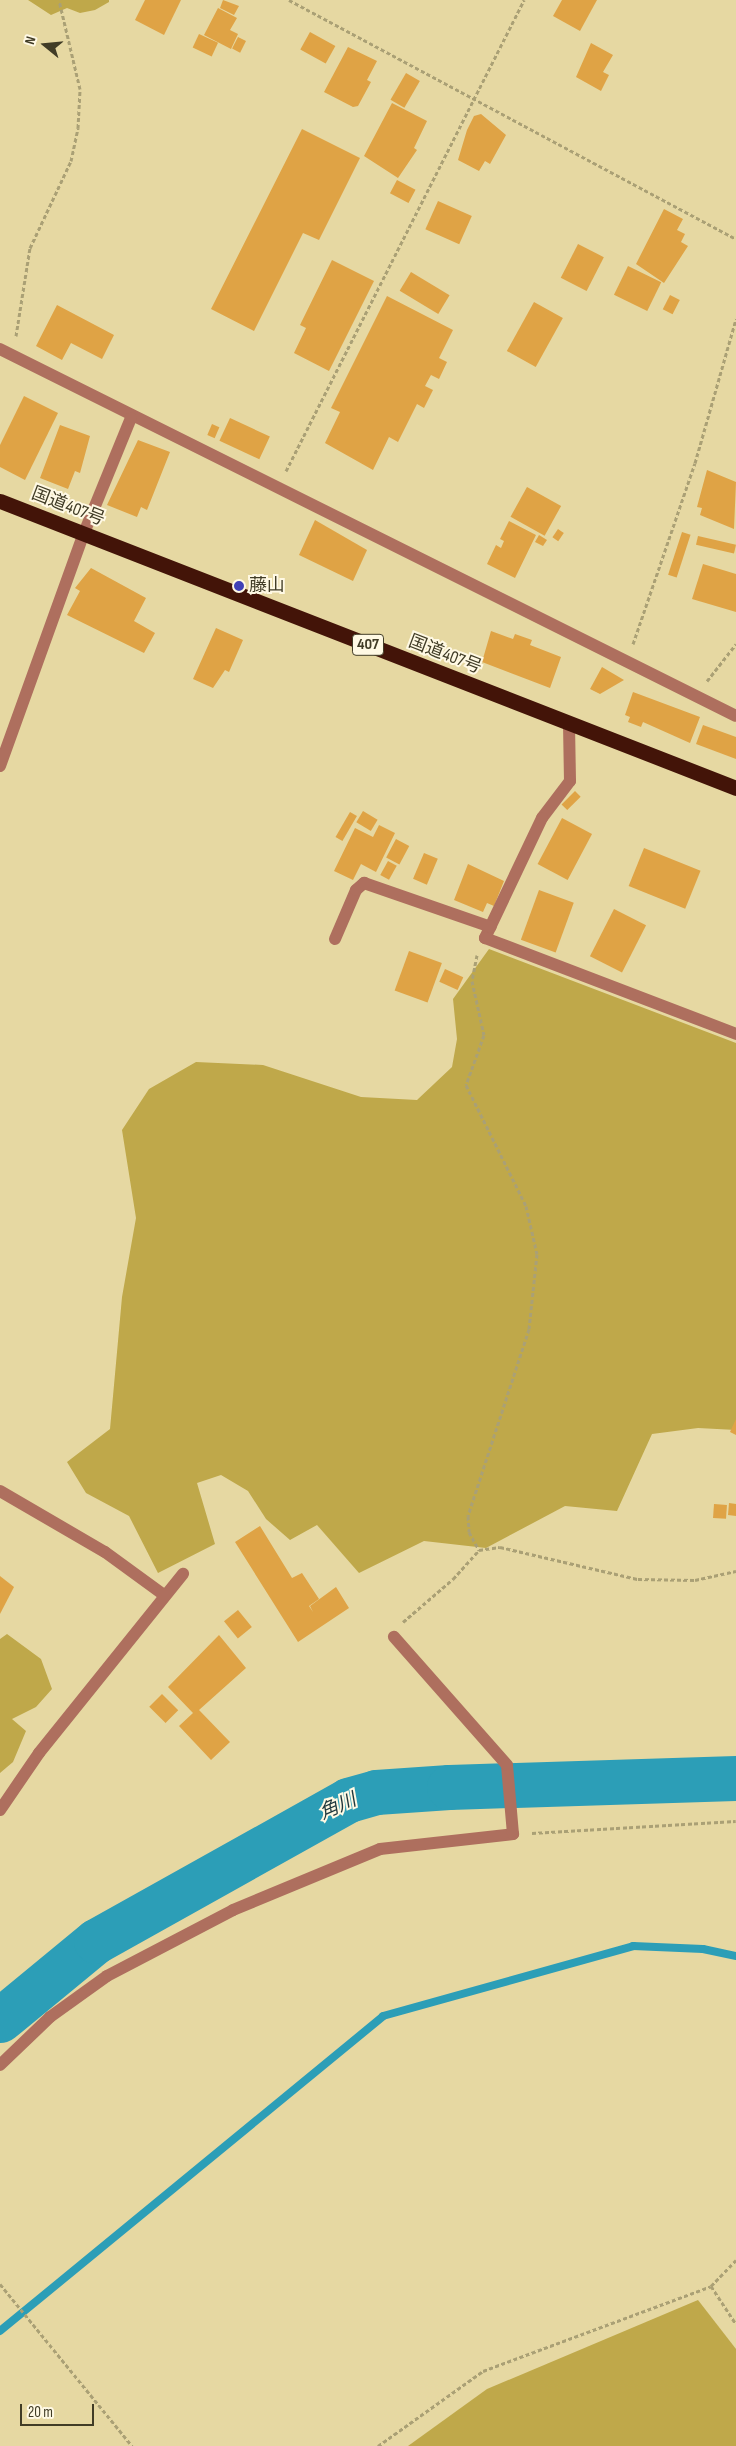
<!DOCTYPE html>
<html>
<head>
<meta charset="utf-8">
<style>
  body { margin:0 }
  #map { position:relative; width:736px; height:2446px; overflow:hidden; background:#e6d8a2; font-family:"Sofia Sans Condensed","Noto Sans JP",sans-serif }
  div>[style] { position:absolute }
  .green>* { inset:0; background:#bfa84a }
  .stream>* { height:8px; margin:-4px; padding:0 4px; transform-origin:4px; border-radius:4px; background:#2c9eb7 }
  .river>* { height:45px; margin:-22.5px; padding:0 22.5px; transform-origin:22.5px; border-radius:22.5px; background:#2c9eb7 }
  .building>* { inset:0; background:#dfa345; transform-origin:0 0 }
  .path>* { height:3px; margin-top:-1.5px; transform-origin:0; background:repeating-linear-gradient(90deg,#aaa075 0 4px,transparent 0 6.5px) }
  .minor>* { height:12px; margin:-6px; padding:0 6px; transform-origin:6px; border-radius:6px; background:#ae6f5e }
  .highway>* { height:15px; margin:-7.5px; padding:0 7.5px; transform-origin:7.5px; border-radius:7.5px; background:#431408 }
  .dots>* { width:14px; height:14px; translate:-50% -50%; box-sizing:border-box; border:2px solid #fff9e4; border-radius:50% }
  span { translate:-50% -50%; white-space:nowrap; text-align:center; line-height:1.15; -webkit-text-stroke:4px #fff9e4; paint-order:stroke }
  .shield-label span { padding:1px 4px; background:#fff9e4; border:1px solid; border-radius:4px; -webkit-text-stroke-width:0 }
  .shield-label { font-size:16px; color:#413c26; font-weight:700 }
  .street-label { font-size:18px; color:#413c26 }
  .poi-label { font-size:18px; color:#413c26 }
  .left { translate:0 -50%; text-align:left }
  .water-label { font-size:19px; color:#1e363c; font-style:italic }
  .north { position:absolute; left:20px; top:20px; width:50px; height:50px; -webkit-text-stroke:4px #fff9e4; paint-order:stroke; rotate:287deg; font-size:14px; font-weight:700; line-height:20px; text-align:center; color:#413c26 }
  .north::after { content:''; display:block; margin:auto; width:18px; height:22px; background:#413c26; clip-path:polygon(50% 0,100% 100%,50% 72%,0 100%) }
  .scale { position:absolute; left:20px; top:2404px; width:74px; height:22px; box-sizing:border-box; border:2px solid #413c26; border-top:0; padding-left:6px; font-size:15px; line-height:18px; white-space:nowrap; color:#413c26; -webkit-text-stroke:4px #fff9e4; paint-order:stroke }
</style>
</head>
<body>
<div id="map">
  <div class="green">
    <div style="clip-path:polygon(28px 0,109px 0,109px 2px,95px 10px,80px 13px,67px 8px,51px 15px)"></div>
    <div style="clip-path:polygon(489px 949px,736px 1043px,736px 1430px,698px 1428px,652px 1434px,617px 1511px,565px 1506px,486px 1548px,424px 1541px,359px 1573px,317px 1525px,290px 1540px,266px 1519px,248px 1491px,221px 1475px,197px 1483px,215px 1544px,158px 1573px,129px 1516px,86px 1493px,67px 1462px,110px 1429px,122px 1297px,136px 1218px,122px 1130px,149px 1089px,196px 1062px,263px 1065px,361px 1097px,417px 1100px,452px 1067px,457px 1039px,453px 999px)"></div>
    <div style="clip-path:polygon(7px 1634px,41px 1659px,52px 1689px,36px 1707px,12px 1719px,26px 1731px,13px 1762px,0 1773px,0 1639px)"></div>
    <div style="clip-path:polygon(698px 2300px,736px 2349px,736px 2446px,408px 2446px,487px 2389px)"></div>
  </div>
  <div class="stream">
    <div style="left:0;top:2331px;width:496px;rotate:-39.4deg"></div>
    <div style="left:383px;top:2016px;width:260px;rotate:-15.6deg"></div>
    <div style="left:633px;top:1946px;width:70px;rotate:2.5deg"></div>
    <div style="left:703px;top:1949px;width:34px;rotate:12deg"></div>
  </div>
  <div class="river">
    <div style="left:0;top:2020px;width:124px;rotate:-39.5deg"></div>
    <div style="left:96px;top:1941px;width:289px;rotate:-29.2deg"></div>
    <div style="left:348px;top:1800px;width:29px;rotate:-16deg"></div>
    <div style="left:376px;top:1792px;width:73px;rotate:-3.9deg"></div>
    <div style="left:449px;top:1787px;width:287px;rotate:-1.8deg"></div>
  </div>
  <div class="building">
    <div style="clip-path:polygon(145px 0,181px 0,164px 35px,135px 20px)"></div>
    <div style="clip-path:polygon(223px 0,239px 6px,234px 15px,220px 8px)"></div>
    <div style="clip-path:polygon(562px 0,597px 0,580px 31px,553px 16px)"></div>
    <div style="clip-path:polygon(218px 8px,237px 18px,230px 30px,238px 34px,231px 49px,204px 35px)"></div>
    <div style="left:310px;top:32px;width:29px;height:20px;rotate:29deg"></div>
    <div style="left:199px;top:34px;width:21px;height:15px;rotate:25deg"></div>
    <div style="left:238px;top:37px;width:9px;height:13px;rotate:27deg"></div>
    <div style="clip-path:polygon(591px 43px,613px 55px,603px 72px,609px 75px,601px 91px,576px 77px)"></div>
    <div style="clip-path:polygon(348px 47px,377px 61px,367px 80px,371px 82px,358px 106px,353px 107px,324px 92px)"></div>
    <div style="left:406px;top:73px;width:16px;height:31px;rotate:30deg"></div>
    <div style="clip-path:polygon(392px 103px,427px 121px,414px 148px,417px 150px,398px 178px,364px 156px)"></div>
    <div style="clip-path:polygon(481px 114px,506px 135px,490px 164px,485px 161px,479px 171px,458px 160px,467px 130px,474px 116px)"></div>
    <div style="clip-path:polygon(302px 129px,360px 158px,319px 240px,303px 233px,254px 331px,211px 309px)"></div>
    <div style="left:397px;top:180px;width:21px;height:15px;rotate:28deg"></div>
    <div style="left:438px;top:201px;width:37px;height:31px;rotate:24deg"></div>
    <div style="clip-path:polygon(664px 209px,683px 219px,677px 230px,685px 234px,681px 242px,688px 246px,664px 283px,636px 264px)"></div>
    <div style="left:578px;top:244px;width:29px;height:38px;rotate:27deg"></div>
    <div style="clip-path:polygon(332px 260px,374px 281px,329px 371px,294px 353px,306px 328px,300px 325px)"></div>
    <div style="left:628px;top:266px;width:37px;height:32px;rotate:26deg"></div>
    <div style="left:411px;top:272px;width:45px;height:22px;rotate:31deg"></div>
    <div style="left:670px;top:295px;width:11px;height:16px;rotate:27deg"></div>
    <div style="clip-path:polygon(387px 296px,453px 330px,439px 358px,447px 362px,439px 379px,431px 375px,425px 386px,433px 390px,424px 408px,417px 404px,398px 442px,389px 437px,373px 470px,325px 443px,340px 412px,331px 408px)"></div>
    <div style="left:534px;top:302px;width:33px;height:56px;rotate:29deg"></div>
    <div style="clip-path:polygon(57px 305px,114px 335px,102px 359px,71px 343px,62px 360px,36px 346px)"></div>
    <div style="clip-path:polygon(24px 396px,58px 413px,25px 480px,0 467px,0 445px)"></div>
    <div style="left:230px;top:418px;width:44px;height:25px;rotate:25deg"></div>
    <div style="left:212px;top:424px;width:8px;height:12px;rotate:23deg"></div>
    <div style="clip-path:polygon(60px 425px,90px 436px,80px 473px,75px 471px,68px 489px,40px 478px)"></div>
    <div style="clip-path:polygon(138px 440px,170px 452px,147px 510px,141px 507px,137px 517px,107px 505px)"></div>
    <div style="clip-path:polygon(707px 470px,736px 482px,734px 529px,700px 515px,702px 508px,697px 507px)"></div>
    <div style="left:527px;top:487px;width:39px;height:34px;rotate:29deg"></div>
    <div style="clip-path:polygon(315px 520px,367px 550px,353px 581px,299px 555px)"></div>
    <div style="clip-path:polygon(509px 521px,536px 535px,515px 578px,487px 564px,496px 545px,501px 548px,504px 541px,500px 539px)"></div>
    <div style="left:558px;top:529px;width:7px;height:10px;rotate:34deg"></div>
    <div style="left:682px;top:532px;width:9px;height:45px;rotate:18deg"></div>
    <div style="clip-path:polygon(539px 535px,547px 540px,543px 546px,535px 542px)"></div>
    <div style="left:698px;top:536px;width:39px;height:9px;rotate:13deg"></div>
    <div style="clip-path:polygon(703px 564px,736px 574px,736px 612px,692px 599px)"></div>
    <div style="clip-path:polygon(91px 568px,146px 598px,134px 621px,155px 633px,144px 653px,67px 615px,80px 591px,75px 588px)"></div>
    <div style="clip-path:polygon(216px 628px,243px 640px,229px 672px,225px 670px,213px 688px,193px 679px)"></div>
    <div style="clip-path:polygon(491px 631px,513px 639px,515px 634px,532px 640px,530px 645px,561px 657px,550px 688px,482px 662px)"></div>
    <div style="clip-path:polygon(602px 667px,624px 680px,600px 694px,590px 689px)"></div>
    <div style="clip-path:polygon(633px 692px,700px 717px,690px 743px,643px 722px,641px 727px,628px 722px,630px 717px,625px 715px)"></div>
    <div style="clip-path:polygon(703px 725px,736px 737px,736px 759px,696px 744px)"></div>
    <div style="left:575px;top:791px;width:8px;height:19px;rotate:45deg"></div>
    <div style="left:363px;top:811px;width:17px;height:13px;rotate:31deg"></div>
    <div style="left:350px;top:812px;width:8px;height:29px;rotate:30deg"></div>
    <div style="left:562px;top:818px;width:34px;height:52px;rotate:28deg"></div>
    <div style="clip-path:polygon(379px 825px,395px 833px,376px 872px,361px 864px,353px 880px,334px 871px,355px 828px,373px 837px)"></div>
    <div style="left:396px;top:839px;width:15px;height:21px;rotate:28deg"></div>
    <div style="left:644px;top:848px;width:61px;height:41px;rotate:22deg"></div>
    <div style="left:424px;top:853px;width:15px;height:28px;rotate:23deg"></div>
    <div style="left:388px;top:861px;width:10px;height:16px;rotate:29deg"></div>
    <div style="clip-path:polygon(468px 864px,504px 881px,494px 906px,487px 903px,483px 912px,454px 900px)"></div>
    <div style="left:539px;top:890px;width:37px;height:53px;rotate:20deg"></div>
    <div style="left:614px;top:909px;width:36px;height:53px;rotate:27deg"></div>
    <div style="left:409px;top:951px;width:35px;height:42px;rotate:20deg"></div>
    <div style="left:445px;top:969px;width:20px;height:14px;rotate:24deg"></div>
    <div style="clip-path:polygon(736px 1419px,736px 1435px,730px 1432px)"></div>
    <div style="clip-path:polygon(729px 1503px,736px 1504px,736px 1516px,728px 1515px)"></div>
    <div style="left:714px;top:1504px;width:13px;height:14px;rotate:4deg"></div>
    <div style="clip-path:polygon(260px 1526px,292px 1578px,302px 1573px,319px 1599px,309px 1606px,313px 1612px,310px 1606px,336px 1587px,349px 1608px,298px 1642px,235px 1542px)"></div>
    <div style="clip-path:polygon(0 1576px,14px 1587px,0 1614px)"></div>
    <div style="left:238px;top:1610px;width:22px;height:18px;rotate:51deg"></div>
    <div style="clip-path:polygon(219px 1635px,246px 1668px,199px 1710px,230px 1742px,211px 1760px,179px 1726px,193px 1713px,168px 1687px)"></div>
    <div style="left:162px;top:1694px;width:23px;height:18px;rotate:45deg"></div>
  </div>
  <div class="path">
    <div style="left:289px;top:0;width:507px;rotate:28.13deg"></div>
    <div style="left:16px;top:336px;width:89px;rotate:-81deg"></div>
    <div style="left:30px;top:248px;width:96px;rotate:-64.8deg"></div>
    <div style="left:71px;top:161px;width:34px;rotate:-78deg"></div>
    <div style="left:78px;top:128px;width:39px;rotate:-87deg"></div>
    <div style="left:80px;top:89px;width:91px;rotate:-103.3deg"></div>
    <div style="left:286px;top:471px;width:528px;rotate:-63.19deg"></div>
    <div style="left:633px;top:644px;width:191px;rotate:-71.1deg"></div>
    <div style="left:695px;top:463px;width:150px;rotate:-74.1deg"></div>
    <div style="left:707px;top:681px;width:47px;rotate:-51.9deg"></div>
    <div style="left:477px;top:955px;width:26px;rotate:101deg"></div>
    <div style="left:472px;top:981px;width:55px;rotate:77.5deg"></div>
    <div style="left:484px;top:1035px;width:53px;rotate:109.8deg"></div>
    <div style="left:466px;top:1085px;width:135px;rotate:63.6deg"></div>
    <div style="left:526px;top:1206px;width:49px;rotate:77.1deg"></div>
    <div style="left:537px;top:1254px;width:75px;rotate:96.1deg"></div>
    <div style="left:529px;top:1329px;width:197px;rotate:108.1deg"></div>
    <div style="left:468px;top:1516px;width:16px;rotate:86deg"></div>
    <div style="left:469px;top:1532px;width:21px;rotate:61deg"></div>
    <div style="left:403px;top:1622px;width:66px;rotate:-40.7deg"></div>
    <div style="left:453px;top:1579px;width:39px;rotate:-48deg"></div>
    <div style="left:479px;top:1550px;width:21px;rotate:-8deg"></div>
    <div style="left:500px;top:1547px;width:142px;rotate:13.1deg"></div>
    <div style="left:638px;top:1579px;width:57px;rotate:1deg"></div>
    <div style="left:695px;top:1580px;width:42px;rotate:-12.4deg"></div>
    <div style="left:532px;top:1833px;width:204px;rotate:-3.4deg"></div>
    <div style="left:0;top:2284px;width:209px;rotate:50.8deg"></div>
    <div style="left:711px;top:2286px;width:45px;rotate:56.7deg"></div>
    <div style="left:378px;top:2446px;width:129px;rotate:-35.5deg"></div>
    <div style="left:483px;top:2371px;width:243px;rotate:-20.4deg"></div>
    <div style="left:711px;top:2286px;width:36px;rotate:-46deg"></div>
  </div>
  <div class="minor">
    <div style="left:0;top:349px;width:822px;rotate:26.5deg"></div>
    <div style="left:569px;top:724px;width:57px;rotate:89deg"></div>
    <div style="left:570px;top:781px;width:46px;rotate:127.1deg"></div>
    <div style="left:542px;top:818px;width:133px;rotate:115.4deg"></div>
    <div style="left:485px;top:938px;width:269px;rotate:20.9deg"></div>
    <div style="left:0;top:766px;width:248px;rotate:-70.2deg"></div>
    <div style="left:84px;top:533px;width:124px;rotate:-67.8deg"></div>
    <div style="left:335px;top:939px;width:53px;rotate:-66.8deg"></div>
    <div style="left:356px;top:890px;width:11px;rotate:-41deg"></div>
    <div style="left:364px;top:883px;width:134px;rotate:19.1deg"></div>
    <div style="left:0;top:1491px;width:121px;rotate:30.2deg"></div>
    <div style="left:105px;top:1552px;width:73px;rotate:36.1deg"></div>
    <div style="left:0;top:1810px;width:69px;rotate:-55.6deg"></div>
    <div style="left:39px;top:1753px;width:230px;rotate:-51.2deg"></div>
    <div style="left:0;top:2065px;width:69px;rotate:-43.8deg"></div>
    <div style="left:50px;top:2017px;width:70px;rotate:-35.7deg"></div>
    <div style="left:107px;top:1976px;width:142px;rotate:-27.6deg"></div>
    <div style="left:233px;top:1910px;width:159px;rotate:-22.5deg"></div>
    <div style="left:380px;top:1849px;width:134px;rotate:-6.4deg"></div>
    <div style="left:513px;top:1834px;width:69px;rotate:-95deg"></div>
    <div style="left:507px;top:1765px;width:171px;rotate:-131.4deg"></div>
  </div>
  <div class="highway">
    <div style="left:0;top:501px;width:790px;rotate:21.3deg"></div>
  </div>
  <div class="dots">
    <div style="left:239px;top:586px;background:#4041b6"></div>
  </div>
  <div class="shield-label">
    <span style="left:368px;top:645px">407</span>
  </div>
  <div class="street-label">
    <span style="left:68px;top:507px;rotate:21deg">国道407号</span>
    <span style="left:445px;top:655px;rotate:21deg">国道407号</span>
  </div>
  <div class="poi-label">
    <span class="left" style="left:249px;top:586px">藤山</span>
  </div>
  <div class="water-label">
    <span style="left:338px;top:1807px;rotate:-24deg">角川</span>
  </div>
  <div class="north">N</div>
  <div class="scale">20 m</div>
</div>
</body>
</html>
